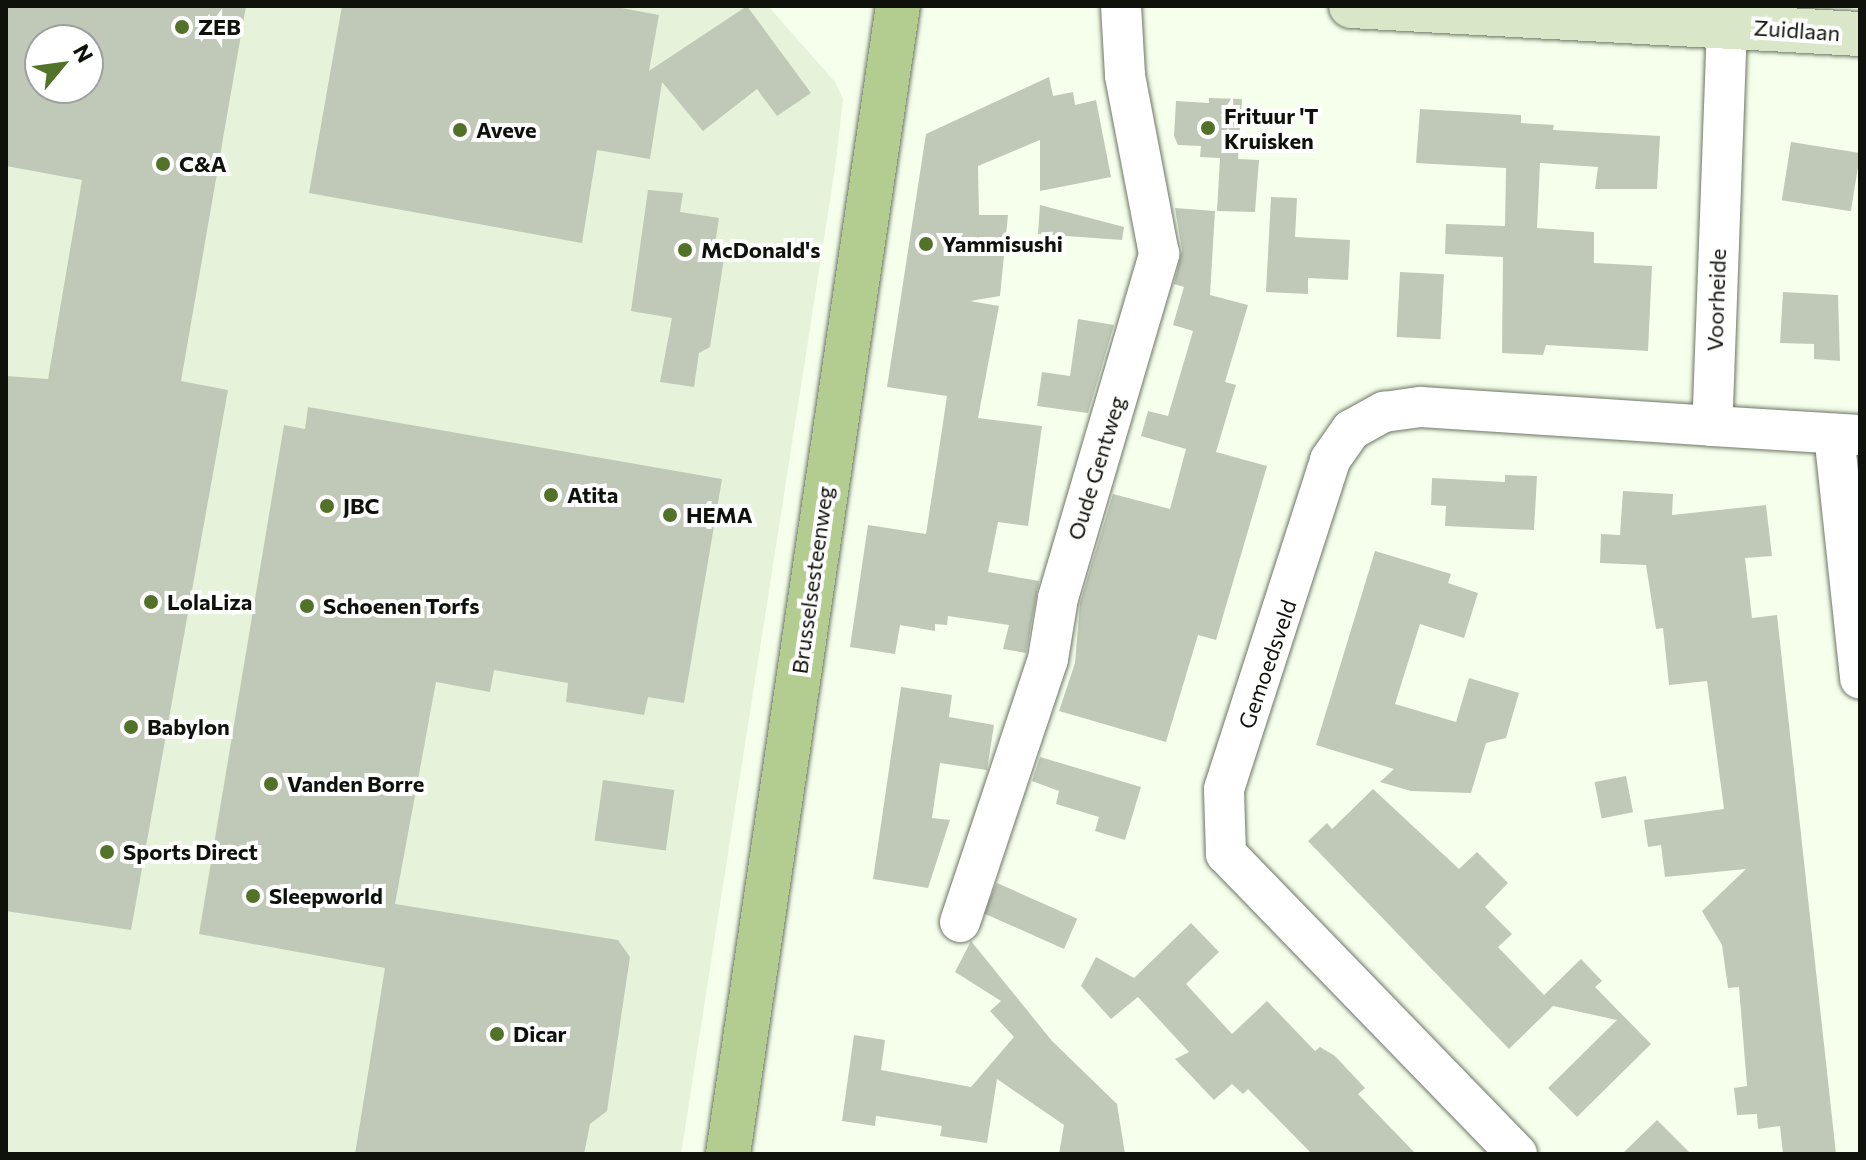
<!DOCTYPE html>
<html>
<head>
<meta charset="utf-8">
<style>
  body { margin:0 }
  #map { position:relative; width:1866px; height:1160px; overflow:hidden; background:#f5ffec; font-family:Commissioner,sans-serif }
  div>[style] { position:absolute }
  .built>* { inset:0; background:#e6f2d9 }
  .building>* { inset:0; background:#c0c9b7; transform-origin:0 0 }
  .roads { filter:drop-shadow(0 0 2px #6d7665) drop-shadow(0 0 2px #6d7665) }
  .street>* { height:40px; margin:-20px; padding:0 20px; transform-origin:20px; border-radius:20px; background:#fff }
  .secondary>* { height:44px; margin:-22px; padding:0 22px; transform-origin:22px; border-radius:22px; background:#d9e6c7 }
  .primary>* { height:44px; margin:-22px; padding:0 22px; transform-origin:22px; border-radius:22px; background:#b2cd8f }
  .dots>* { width:22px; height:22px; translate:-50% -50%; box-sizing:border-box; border:4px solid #fff; border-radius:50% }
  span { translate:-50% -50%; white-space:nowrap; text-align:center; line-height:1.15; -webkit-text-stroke:8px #fff; paint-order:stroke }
  .poi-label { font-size:22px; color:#0f120b; font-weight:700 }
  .left { translate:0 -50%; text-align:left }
  .street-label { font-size:22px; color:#0f120b }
  .frame { position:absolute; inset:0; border:8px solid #0f120b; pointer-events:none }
  .north { position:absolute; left:24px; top:24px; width:80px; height:80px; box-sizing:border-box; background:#fff; border:2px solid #9fa09d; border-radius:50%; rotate:61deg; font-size:22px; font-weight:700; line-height:32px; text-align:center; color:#0f120b }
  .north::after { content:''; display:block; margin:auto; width:28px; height:36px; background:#527229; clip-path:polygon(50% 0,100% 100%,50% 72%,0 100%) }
</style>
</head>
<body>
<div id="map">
  <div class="built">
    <div style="clip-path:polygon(evenodd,6px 6px,768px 6px,835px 82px,843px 99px,835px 168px,681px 1154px,6px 1154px,6px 6px,40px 40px,88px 40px,88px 88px,40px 88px,40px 40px)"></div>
  </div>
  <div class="building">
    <div style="clip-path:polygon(evenodd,6px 6px,246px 6px,181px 381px,228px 390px,131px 930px,6px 911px,6px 376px,48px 379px,82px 180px,6px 166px,6px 6px,40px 40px,88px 40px,88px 88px,40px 88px,40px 40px)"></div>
    <div style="clip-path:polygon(342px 6px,611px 6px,659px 15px,649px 71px,747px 6px,811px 93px,777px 116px,757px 89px,703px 131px,662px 82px,650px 159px,597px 150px,582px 243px,309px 193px)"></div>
    <div style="clip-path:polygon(1049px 77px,1053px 96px,1073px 92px,1075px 105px,1096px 100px,1111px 177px,1040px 191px,1040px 140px,978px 166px,979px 215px,1008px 215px,1000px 296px,970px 301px,999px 306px,978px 418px,1042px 426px,1028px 526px,998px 522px,988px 572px,1039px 581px,1026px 653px,1003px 649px,1009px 625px,948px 616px,947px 625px,935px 624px,935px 631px,900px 625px,895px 654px,850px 647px,868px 525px,926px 534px,940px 443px,947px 396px,887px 387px,926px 134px)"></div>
    <div style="clip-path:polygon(1209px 98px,1242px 99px,1238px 159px,1259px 160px,1255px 212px,1217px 211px,1220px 158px,1200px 157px,1201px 146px,1178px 145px,1174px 136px,1176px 101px,1209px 103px)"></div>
    <div style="clip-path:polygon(1420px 109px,1521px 115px,1521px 123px,1554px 125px,1553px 130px,1660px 136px,1657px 189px,1595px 189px,1598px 167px,1540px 163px,1537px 228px,1594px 232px,1594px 263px,1652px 266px,1648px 351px,1546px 345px,1543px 355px,1502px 353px,1503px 257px,1445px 254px,1446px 224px,1505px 226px,1506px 168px,1416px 163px)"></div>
    <div style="left:1791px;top:142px;width:70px;height:59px;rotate:9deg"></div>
    <div style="clip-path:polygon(648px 190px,683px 193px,680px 212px,719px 218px,714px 250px,725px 252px,710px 347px,699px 353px,694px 387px,660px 382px,672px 318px,631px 311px)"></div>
    <div style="clip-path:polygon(1271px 197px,1297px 198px,1295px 237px,1350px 240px,1348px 280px,1308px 278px,1308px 294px,1266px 292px)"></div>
    <div style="clip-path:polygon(1040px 205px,1124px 227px,1122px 240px,1038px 234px)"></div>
    <div style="clip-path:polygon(1175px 208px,1215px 211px,1210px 295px,1248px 305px,1225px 382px,1236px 385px,1216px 452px,1267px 466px,1216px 640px,1198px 635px,1166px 742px,1059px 711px,1075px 663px,1080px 603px,1113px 494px,1170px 509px,1186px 449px,1141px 436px,1148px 411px,1168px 416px,1193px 331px,1173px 325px,1184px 287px,1174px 284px,1182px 250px)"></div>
    <div style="left:1400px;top:272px;width:44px;height:65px;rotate:3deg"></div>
    <div style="clip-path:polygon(1783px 292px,1838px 295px,1840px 361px,1814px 359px,1814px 344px,1780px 343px)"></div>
    <div style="clip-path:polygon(1078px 319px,1114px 325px,1088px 413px,1037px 406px,1042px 372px,1070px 376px)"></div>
    <div style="clip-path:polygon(308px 407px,722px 479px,684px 703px,648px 697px,644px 715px,566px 702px,568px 683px,494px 670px,490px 692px,436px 682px,395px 904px,618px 940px,630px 957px,607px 1111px,590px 1124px,584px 1154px,355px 1154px,385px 968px,199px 934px,284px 425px,305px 429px)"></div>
    <div style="clip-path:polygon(1505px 475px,1537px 476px,1534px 530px,1445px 526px,1446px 506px,1431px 505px,1432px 478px,1505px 482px)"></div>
    <div style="clip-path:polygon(1623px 491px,1673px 494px,1672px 515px,1766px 505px,1772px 556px,1745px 558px,1752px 618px,1777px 615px,1836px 1154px,1783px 1154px,1780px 1126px,1758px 1129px,1757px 1114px,1737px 1115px,1734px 1088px,1747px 1086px,1739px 987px,1728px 988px,1722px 945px,1702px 911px,1746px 869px,1665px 877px,1661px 845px,1648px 847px,1644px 820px,1724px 809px,1707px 681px,1669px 685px,1663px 628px,1656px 629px,1646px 565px,1600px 563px,1601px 534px,1620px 535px)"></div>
    <div style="clip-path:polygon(1375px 551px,1451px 574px,1448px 583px,1478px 593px,1464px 638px,1420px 624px,1395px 704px,1456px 722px,1469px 678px,1519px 693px,1506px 738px,1486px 743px,1471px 793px,1411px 791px,1380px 782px,1394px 769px,1316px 745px)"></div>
    <div style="clip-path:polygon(901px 687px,952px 695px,949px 717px,994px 725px,987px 770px,940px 763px,932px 818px,950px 820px,928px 888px,873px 879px)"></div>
    <div style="clip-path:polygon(1040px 757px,1141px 787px,1125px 840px,1095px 831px,1099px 817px,1056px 804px,1059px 791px,1032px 781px)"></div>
    <div style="left:1626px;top:776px;width:37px;height:32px;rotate:79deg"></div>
    <div style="left:603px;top:780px;width:72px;height:61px;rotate:8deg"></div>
    <div style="clip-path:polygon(1373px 789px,1459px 869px,1477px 852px,1508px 883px,1485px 907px,1512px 934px,1498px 947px,1544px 995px,1581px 959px,1602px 981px,1595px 987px,1651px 1044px,1577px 1117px,1548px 1088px,1617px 1020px,1553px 1006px,1509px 1049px,1308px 841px,1327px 823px,1332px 829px)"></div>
    <div style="left:997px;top:883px;width:88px;height:33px;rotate:24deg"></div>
    <div style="clip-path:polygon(1191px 923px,1219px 952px,1186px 984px,1232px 1034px,1267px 1001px,1315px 1051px,1320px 1047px,1335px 1056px,1365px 1088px,1358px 1094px,1416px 1154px,1312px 1154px,1248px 1089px,1243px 1094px,1232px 1084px,1214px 1100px,1175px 1059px,1189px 1052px,1138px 997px,1111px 1019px,1081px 986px,1096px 957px,1134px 978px)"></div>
    <div style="clip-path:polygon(971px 941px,1052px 1041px,1117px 1104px,1125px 1154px,1059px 1154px,1064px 1125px,997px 1079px,987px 1143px,940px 1136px,942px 1126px,876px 1116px,875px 1126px,842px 1121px,854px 1035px,885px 1040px,881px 1070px,971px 1087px,1014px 1037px,990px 1011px,1001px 1001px,955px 972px)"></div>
    <div style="clip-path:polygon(1657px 1120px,1691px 1154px,1622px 1154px)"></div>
  </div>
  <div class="roads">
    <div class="street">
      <div style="left:1727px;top:25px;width:401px;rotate:92.1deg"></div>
      <div style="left:1712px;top:426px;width:148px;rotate:3.5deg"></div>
      <div style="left:1834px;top:434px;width:246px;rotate:83.9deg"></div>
      <div style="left:960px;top:922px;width:277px;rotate:-71.5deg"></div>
      <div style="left:1048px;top:659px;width:62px;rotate:-80.7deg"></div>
      <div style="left:1058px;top:598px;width:359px;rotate:-73.6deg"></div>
      <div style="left:1159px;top:254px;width:182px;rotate:-100.8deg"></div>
      <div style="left:1125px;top:75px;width:69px;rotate:-93.3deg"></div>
      <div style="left:1517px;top:1154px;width:418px;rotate:-134.1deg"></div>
      <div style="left:1226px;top:854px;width:65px;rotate:-91.8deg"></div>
      <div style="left:1224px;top:789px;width:346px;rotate:-72.1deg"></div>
      <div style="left:1330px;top:460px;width:37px;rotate:-55deg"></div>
      <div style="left:1351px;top:430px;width:38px;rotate:-29deg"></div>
      <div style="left:1384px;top:412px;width:37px;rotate:-8deg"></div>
      <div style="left:1421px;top:407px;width:292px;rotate:3.7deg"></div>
    </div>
    <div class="secondary">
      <div style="left:1351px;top:6px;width:510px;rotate:3.15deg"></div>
    </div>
    <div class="primary">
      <div style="left:728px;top:1154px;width:1161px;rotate:-81.58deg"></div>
    </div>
  </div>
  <div class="dots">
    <div style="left:182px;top:27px;background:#527229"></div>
    <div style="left:1208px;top:128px;background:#527229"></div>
    <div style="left:460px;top:130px;background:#527229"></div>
    <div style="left:163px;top:164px;background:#527229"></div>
    <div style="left:926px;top:244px;background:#527229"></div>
    <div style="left:685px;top:250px;background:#527229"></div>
    <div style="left:551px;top:495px;background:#527229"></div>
    <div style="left:327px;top:506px;background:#527229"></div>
    <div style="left:670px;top:515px;background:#527229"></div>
    <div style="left:151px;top:602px;background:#527229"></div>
    <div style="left:307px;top:606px;background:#527229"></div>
    <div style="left:131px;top:727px;background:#527229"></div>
    <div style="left:271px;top:784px;background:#527229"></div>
    <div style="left:107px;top:852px;background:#527229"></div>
    <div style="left:253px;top:896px;background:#527229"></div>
    <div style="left:497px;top:1034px;background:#527229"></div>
  </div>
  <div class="poi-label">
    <span class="left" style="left:198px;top:27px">ZEB</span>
    <span class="left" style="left:1224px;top:128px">Frituur 'T<br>Kruisken</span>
    <span class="left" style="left:476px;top:130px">Aveve</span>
    <span class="left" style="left:179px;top:164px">C&amp;A</span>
    <span class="left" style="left:942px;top:244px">Yammisushi</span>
    <span class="left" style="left:701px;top:250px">McDonald's</span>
    <span class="left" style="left:567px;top:495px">Atita</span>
    <span class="left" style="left:343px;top:506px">JBC</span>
    <span class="left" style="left:686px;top:515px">HEMA</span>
    <span class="left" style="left:167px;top:602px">LolaLiza</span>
    <span class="left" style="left:323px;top:606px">Schoenen Torfs</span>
    <span class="left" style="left:147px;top:727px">Babylon</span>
    <span class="left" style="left:287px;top:784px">Vanden Borre</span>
    <span class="left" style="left:123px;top:852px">Sports Direct</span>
    <span class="left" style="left:269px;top:896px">Sleepworld</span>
    <span class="left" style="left:513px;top:1034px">Dicar</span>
  </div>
  <div class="street-label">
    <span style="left:1797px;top:30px;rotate:4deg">Zuidlaan</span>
    <span style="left:1716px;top:300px;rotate:-88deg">Voorheide</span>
    <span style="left:1096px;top:468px;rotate:-73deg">Oude Gentweg</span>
    <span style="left:812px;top:580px;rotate:-82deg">Brusselsesteenweg</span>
    <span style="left:1267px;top:664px;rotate:-71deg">Gemoedsveld</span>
  </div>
  <div class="frame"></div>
  <div class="north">N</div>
</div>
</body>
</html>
